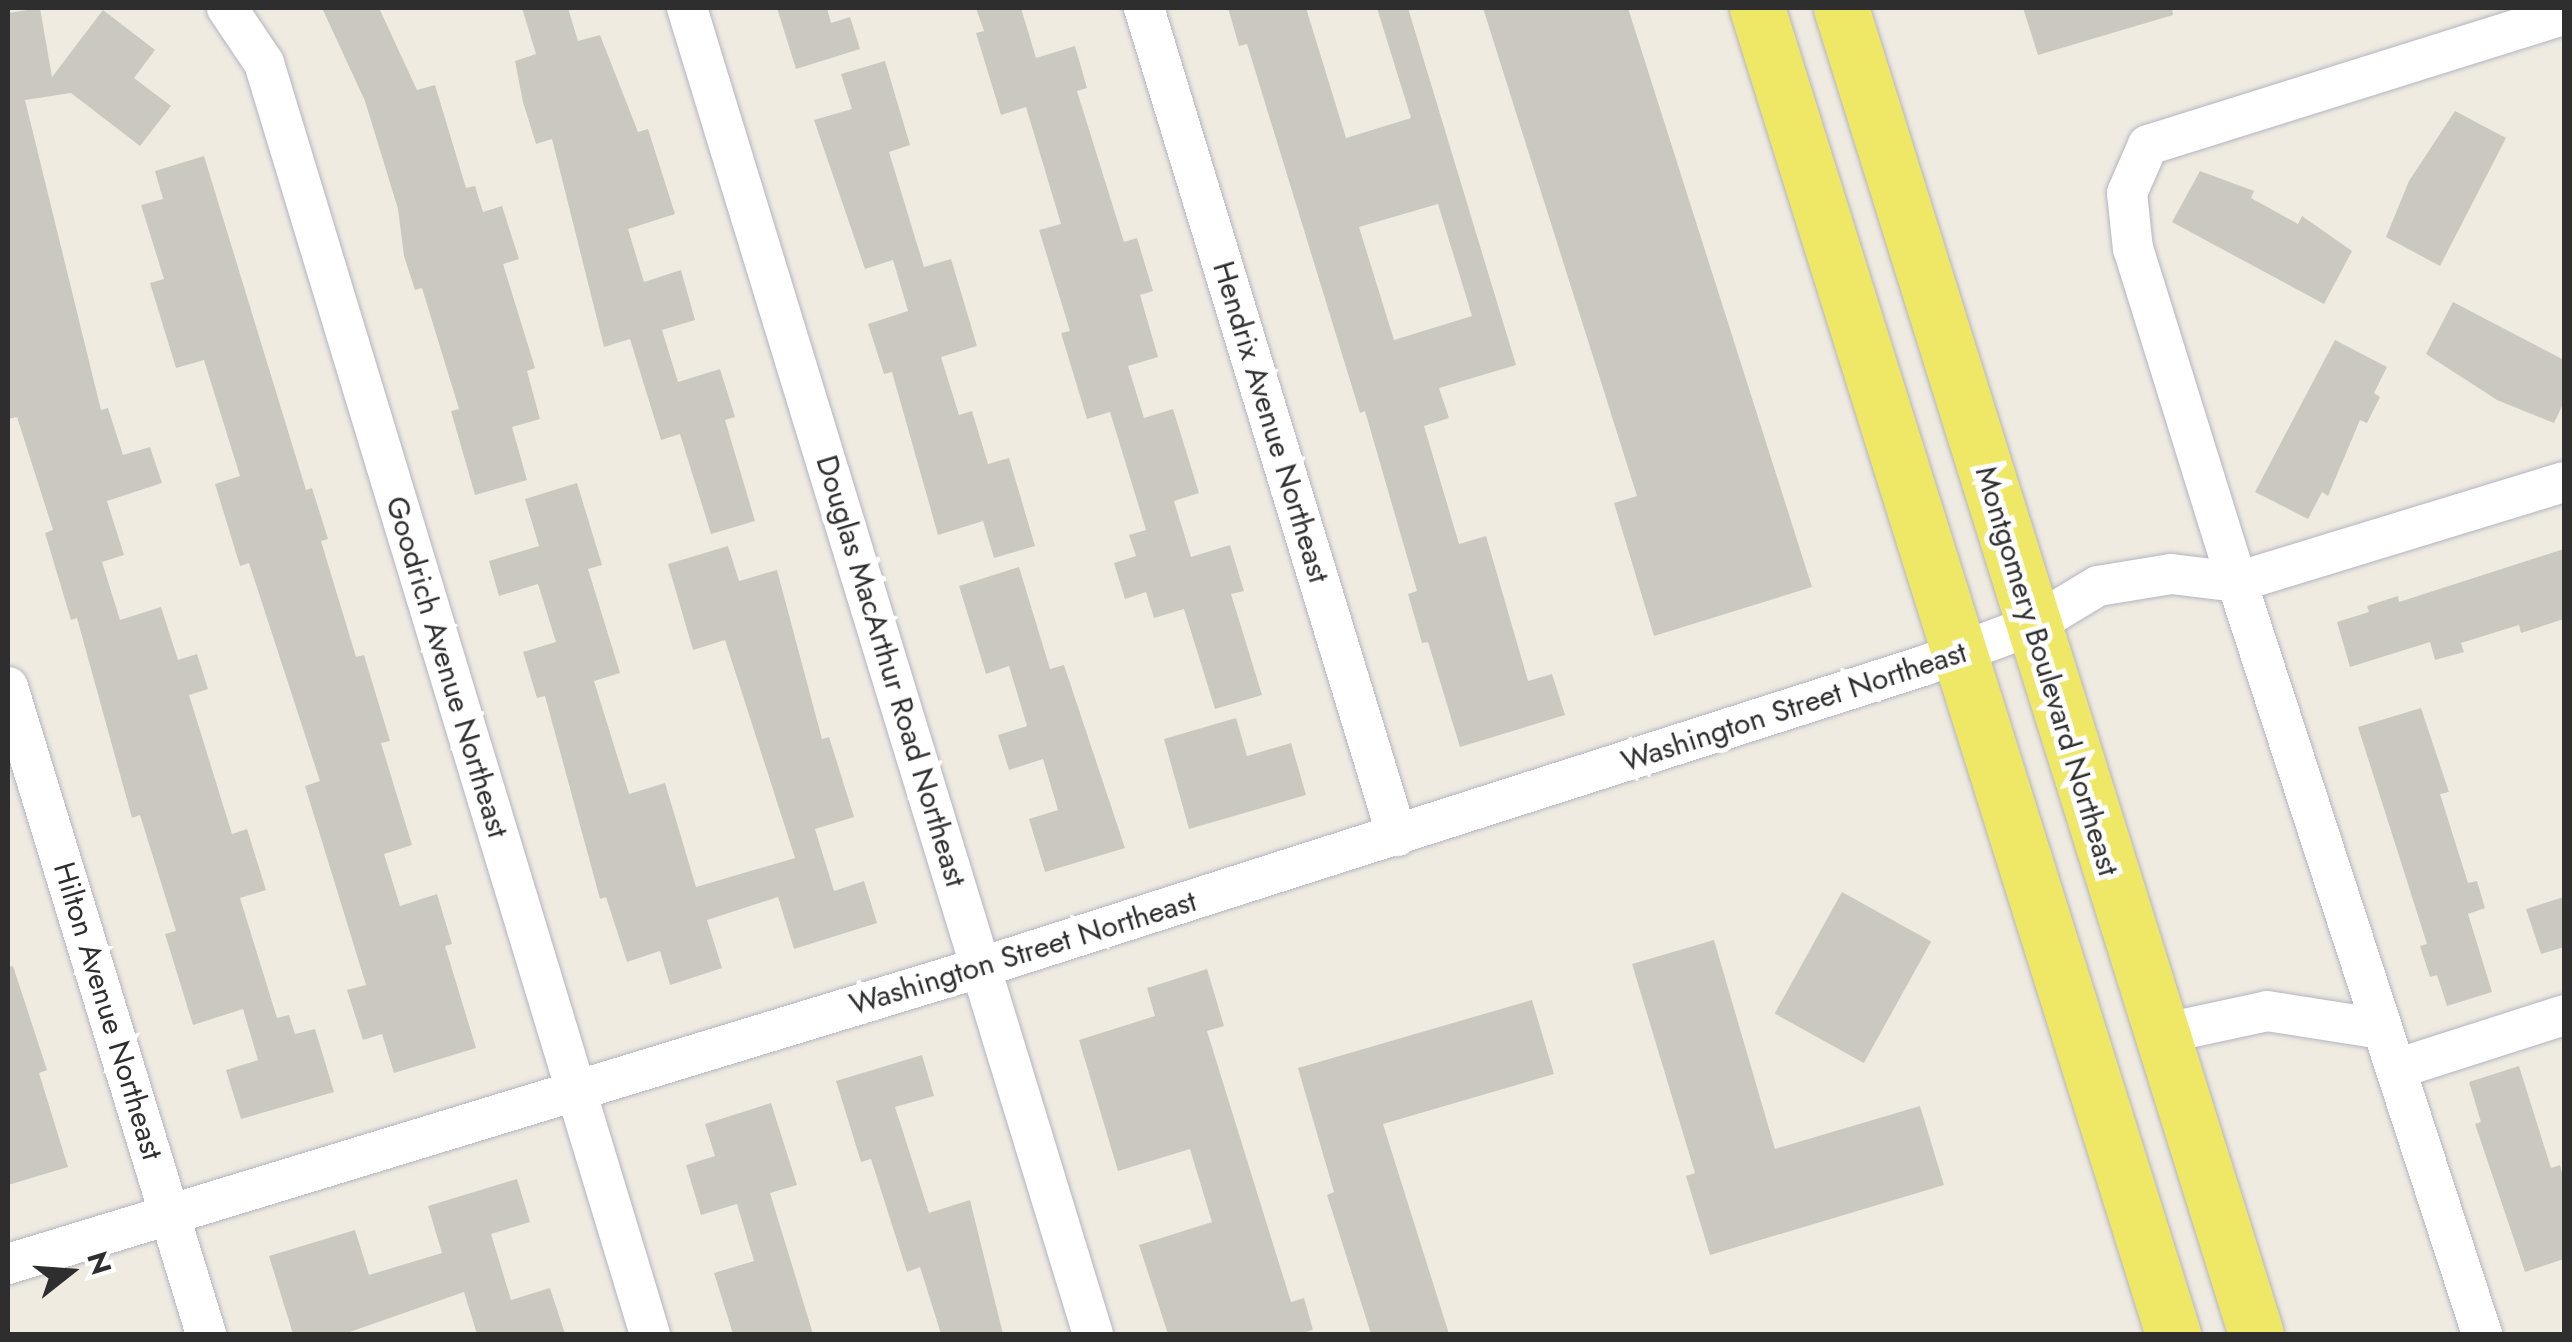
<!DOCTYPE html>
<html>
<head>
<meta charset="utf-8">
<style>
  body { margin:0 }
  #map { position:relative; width:2572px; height:1342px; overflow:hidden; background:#efebe1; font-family:Jost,sans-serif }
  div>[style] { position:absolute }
  .building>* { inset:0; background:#cbc9bf; transform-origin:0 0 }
  .roads { filter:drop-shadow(0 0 2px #b4b4c1) drop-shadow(0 0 2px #b4b4c1) }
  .minor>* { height:40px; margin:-20px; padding:0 20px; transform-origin:20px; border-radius:20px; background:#fff }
  .primary>* { height:55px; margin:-27.5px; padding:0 27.5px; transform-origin:27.5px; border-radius:27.5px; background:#efe766 }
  span { translate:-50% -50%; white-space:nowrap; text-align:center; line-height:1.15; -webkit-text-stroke:10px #fff; paint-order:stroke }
  .street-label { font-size:30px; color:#2e2e2e }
  .frame { position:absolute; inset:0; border:10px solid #2e2e2e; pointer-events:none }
  .north { position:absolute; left:20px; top:1222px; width:100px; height:100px; -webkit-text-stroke:8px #fff; paint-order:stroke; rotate:73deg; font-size:28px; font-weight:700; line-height:40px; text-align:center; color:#2e2e2e }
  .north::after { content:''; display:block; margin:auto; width:35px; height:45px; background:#2e2e2e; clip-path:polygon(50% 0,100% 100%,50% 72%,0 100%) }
</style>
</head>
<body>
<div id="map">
  <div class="building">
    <div style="clip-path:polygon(40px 8px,52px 77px,103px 10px,155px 50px,134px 78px,171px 106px,140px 146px,71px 93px,25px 100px,101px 410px,108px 408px,123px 455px,150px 447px,162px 483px,107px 501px,124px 555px,102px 562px,120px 620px,161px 607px,178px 660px,197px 654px,208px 689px,189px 695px,232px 834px,247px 829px,266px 890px,240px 898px,277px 1018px,289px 1015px,295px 1034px,315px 1029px,334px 1092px,241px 1119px,226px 1070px,258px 1060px,243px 1009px,193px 1025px,165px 934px,176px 931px,140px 815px,132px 818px,77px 618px,71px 620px,45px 533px,53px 530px,17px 417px,8px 419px,8px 13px)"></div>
    <div style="clip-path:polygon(322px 8px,379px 8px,417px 90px,435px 85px,466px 188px,475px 186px,483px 212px,502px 206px,519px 259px,503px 264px,535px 368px,527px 371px,540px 419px,512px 427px,527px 480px,475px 495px,451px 411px,459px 409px,422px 288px,415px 290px,404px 256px,398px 209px,365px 101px)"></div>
    <div style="clip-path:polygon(522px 8px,568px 8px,578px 41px,600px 35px,638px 132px,648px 129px,675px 214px,628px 229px,644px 282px,681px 270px,695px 320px,662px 330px,678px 382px,720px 369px,735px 417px,725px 420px,755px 521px,711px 534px,680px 434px,661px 440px,630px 339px,604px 347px,552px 139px,536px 144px,523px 102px,515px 61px,536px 54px)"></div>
    <div style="clip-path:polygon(777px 8px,827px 8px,831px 23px,850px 17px,860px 49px,796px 69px)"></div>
    <div style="clip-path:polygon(976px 8px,1021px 8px,1036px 58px,1075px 46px,1087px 88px,1077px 91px,1124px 242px,1137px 238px,1153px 291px,1140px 295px,1158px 357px,1128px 366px,1144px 418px,1173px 409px,1199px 493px,1174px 501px,1191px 557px,1230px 545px,1244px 591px,1231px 594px,1262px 695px,1215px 709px,1184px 609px,1154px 618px,1146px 592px,1125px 599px,1114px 563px,1136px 556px,1129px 535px,1146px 530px,1110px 412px,1087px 419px,1061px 333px,1070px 331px,1039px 230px,1061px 224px,1026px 107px,1001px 115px,976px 33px,984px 31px)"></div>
    <div style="clip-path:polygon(evenodd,1228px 8px,1306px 8px,1346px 138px,1411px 118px,1377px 8px,1408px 8px,1516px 365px,1439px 388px,1449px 418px,1424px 426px,1459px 544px,1486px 536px,1528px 681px,1552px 674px,1565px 715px,1460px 747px,1428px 642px,1422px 643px,1408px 594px,1417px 591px,1365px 411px,1360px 413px,1247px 44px,1239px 46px,1228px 8px,1438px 204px,1472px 316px,1394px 340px,1359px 227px,1438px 204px)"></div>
    <div style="clip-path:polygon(1483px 8px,1628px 8px,1812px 587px,1654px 636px,1614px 503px,1637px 496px)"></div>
    <div style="clip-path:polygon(2023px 8px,2172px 8px,2173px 15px,2038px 55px)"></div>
    <div style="clip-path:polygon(885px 61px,910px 145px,889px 152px,924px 267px,951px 259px,977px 346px,941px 357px,959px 415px,972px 411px,988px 464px,1009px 458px,1035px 546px,994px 558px,983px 521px,938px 535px,892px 372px,884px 374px,868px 324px,908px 311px,893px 260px,865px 269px,814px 120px,852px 109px,841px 74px)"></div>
    <div style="clip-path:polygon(2455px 111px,2506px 138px,2440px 266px,2386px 237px,2409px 181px)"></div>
    <div style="clip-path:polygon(204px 156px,306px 490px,312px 488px,328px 539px,321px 541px,356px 657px,364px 655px,390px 741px,381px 743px,412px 845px,384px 854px,400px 906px,437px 894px,452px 944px,445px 946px,476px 1048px,394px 1073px,382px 1034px,363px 1040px,347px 990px,366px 985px,305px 786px,320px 781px,249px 563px,240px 566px,215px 484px,240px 476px,204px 360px,176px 368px,150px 283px,164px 279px,141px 205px,163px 199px,155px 171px)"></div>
    <div style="clip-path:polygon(2200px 171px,2254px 191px,2251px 198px,2298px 224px,2302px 216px,2352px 251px,2324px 304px,2172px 222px)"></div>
    <div style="clip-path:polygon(2453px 302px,2564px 360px,2564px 402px,2554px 423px,2497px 400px,2426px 354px)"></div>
    <div style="clip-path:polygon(2335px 340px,2387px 367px,2374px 393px,2380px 397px,2367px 423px,2360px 420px,2328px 496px,2322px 492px,2308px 519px,2255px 492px)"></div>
    <div style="clip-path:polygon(577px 483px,602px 565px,588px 569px,620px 673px,594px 681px,629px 794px,665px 783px,696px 887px,795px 858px,725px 640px,693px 650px,668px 564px,728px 546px,739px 581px,777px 570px,822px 739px,829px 737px,854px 817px,815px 829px,834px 891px,864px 881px,877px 923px,794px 949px,778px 897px,707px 920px,722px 968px,670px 985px,660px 951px,627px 962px,606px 897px,600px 899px,545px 696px,537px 698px,523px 652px,556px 642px,538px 584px,499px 596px,489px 561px,539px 546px,525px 499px)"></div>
    <div style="clip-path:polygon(2564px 549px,2564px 619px,2521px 633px,2519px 625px,2461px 643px,2464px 652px,2435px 660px,2430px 642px,2350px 667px,2337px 622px,2369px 612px,2367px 606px,2398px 596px,2399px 602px)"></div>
    <div style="clip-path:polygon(1019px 567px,1050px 669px,1064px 665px,1125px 848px,1045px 872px,1029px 819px,1058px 810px,1043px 759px,1009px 770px,998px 735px,1027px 726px,1009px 666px,986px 674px,959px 586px)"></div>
    <div style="clip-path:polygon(2421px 708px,2449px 792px,2440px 794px,2468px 883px,2477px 881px,2485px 908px,2468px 914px,2492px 992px,2447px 1006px,2437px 975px,2430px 977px,2420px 946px,2427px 944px,2358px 727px)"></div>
    <div style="clip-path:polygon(1236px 718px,1247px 756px,1291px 743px,1306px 795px,1189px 829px,1164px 739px)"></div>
    <div style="left:1842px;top:892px;width:102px;height:139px;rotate:29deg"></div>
    <div style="clip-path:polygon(2564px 897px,2564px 947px,2541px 954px,2526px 909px)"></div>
    <div style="clip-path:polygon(1714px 940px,1775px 1149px,1920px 1106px,1944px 1185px,1710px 1255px,1686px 1176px,1695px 1173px,1632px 964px)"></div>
    <div style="clip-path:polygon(13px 966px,47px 1070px,39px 1073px,68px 1167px,8px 1185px,8px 967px)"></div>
    <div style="clip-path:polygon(1207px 969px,1224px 1026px,1207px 1031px,1291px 1302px,1304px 1298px,1313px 1330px,1298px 1334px,1168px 1334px,1139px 1245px,1212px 1222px,1190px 1149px,1118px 1171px,1079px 1040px,1155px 1016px,1147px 988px)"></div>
    <div style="clip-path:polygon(1532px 1000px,1554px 1074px,1383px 1124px,1449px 1334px,1371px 1334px,1327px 1195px,1334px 1192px,1298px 1068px)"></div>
    <div style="clip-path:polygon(922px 1055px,934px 1096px,895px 1107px,929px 1213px,970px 1200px,1003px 1334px,941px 1334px,920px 1267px,907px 1272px,871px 1159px,861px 1162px,836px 1081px)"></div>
    <div style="clip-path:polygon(2519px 1066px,2551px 1168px,2560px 1165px,2564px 1180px,2564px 1259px,2525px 1272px,2475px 1124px,2481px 1122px,2469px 1082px)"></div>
    <div style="clip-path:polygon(771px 1103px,797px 1185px,770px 1193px,813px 1334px,733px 1334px,714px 1273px,754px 1261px,737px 1204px,701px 1215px,686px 1165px,715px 1156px,705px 1124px)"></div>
    <div style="clip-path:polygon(517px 1179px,530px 1222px,491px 1234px,511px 1300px,550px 1288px,565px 1334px,477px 1334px,464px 1292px,344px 1334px,293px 1334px,269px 1256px,355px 1230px,369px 1275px,442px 1253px,428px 1206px)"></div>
  </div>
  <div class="roads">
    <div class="minor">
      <div style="left:227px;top:8px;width:66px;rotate:56.1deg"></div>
      <div style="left:264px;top:63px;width:1328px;rotate:73.11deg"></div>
      <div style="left:687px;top:8px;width:1387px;rotate:72.98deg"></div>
      <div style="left:1144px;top:8px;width:866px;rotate:73.01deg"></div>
      <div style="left:8px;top:687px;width:677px;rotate:72.98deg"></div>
      <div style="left:2161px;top:1034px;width:108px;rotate:-12.2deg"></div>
      <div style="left:2267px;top:1011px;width:116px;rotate:8.9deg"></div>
      <div style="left:2396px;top:1069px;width:176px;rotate:-17.8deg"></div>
      <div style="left:8px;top:1264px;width:1018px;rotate:-16.96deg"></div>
      <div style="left:982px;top:967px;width:988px;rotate:-17.74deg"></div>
      <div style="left:1923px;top:666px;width:117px;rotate:-20.4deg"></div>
      <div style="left:2033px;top:625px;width:76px;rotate:-31deg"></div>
      <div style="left:2098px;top:586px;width:74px;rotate:-9.3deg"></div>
      <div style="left:2171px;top:574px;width:66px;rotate:6.9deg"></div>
      <div style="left:2237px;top:582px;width:349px;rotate:-107.3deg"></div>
      <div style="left:2133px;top:249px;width:56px;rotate:-96.1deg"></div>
      <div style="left:2127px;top:193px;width:52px;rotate:-66.4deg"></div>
      <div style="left:2148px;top:145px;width:436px;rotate:-17.4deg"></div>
      <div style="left:2482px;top:1334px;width:791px;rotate:-108.05deg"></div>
      <div style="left:2237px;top:582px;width:342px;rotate:-17deg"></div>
    </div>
    <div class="primary">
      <div style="left:1757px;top:8px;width:1390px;rotate:72.58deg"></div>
      <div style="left:1841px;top:8px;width:1389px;rotate:72.62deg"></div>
    </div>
  </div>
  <div class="street-label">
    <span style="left:1271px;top:422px;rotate:73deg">Hendrix Avenue Northeast</span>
    <span style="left:447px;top:667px;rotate:73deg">Goodrich Avenue Northeast</span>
    <span style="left:891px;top:671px;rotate:73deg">Douglas MacArthur Road Northeast</span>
    <span style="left:2047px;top:671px;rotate:73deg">Montgomery Boulevard Northeast</span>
    <span style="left:1794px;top:707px;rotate:-18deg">Washington Street Northeast</span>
    <span style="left:1023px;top:953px;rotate:-17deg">Washington Street Northeast</span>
    <span style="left:108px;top:1011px;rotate:73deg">Hilton Avenue Northeast</span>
  </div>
  <div class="frame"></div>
  <div class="north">N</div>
</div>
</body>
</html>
